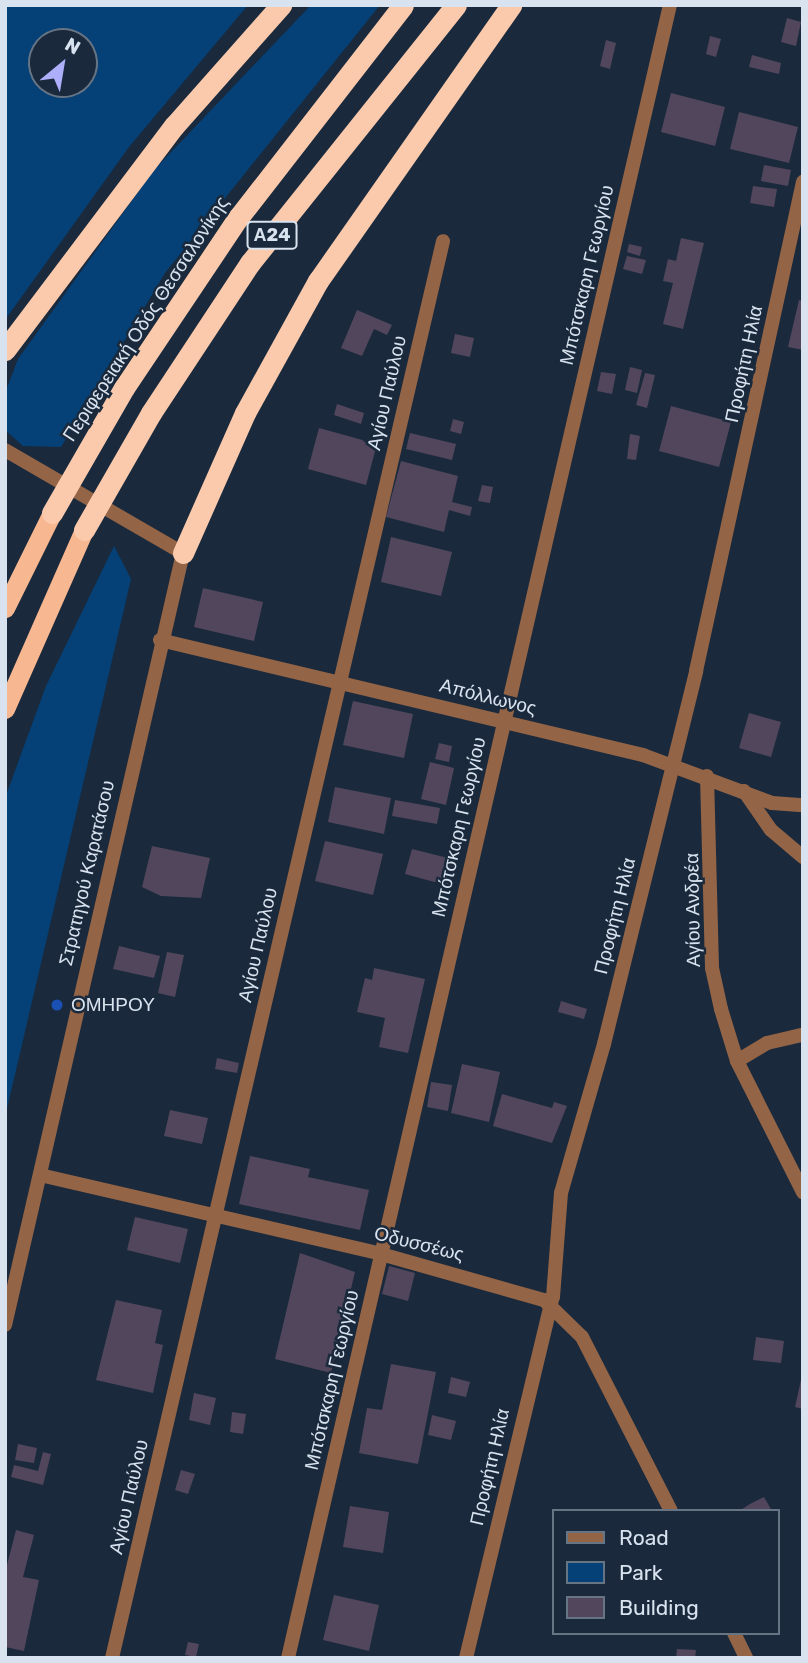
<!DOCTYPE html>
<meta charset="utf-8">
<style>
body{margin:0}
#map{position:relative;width:808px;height:1663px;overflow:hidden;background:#1a2a3c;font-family:Rubik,sans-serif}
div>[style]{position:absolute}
.green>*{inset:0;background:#054076}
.building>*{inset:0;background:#51465c}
.minor>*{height:14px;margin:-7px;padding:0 7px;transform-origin:7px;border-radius:7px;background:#946446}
.tertiary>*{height:14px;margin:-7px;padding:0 7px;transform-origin:7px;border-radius:7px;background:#946446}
.trunk>*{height:19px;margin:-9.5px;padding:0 9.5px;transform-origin:9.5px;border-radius:9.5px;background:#f7b790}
.motorway>*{height:21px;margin:-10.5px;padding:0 10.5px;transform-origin:10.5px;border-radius:10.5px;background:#fbcaad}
.dots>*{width:19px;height:19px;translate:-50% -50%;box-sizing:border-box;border:4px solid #1a2a3c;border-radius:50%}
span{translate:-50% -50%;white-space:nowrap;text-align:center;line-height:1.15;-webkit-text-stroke:5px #1a2a3c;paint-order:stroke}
.shield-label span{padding:2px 5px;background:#1a2a3c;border:2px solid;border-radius:5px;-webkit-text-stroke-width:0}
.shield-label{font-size:18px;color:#d9e3ef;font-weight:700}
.street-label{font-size:19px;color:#d9e3ef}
.poi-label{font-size:19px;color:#d9e3ef}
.left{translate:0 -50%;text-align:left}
.frame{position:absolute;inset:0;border:7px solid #d9e3ef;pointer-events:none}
.legend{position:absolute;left:552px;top:1509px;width:228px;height:126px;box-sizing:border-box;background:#1a2a3c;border:2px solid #667484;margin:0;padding:9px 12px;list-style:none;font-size:21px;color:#d9e3ef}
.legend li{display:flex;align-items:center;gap:14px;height:35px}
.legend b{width:35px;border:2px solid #667484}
.north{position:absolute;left:28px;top:28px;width:70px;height:70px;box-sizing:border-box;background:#1a2a3c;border:2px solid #667484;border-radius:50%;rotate:30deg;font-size:19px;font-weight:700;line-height:28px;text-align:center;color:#d9e3ef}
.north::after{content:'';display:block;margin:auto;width:24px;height:32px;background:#adaffb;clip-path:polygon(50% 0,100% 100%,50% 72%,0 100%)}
</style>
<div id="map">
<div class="green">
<div style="clip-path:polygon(evenodd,5px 5px,248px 5px,129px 147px,5px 320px,5px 5px,42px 42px,84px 42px,84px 84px,42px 84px,42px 42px)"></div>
<div style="clip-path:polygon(311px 5px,380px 5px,165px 273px,61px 447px,23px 446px,5px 430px,5px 393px,18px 359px,154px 170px)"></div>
<div style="clip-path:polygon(114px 546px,131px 579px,5px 1117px,5px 798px,46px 686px)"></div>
</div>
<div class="building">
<div style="clip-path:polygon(787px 18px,801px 22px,796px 46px,781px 42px)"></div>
<div style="clip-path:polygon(710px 36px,721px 39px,716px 57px,706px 54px)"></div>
<div style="clip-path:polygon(606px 40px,616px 43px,610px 69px,600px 66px)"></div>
<div style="clip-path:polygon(752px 55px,781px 63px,779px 74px,749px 67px)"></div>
<div style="clip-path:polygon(671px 93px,725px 107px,715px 146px,661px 132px)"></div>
<div style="clip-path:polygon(739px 112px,798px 127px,789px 163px,730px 149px)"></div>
<div style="clip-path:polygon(764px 165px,791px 170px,788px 186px,761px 181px)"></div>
<div style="clip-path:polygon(753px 186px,777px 189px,774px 207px,750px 203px)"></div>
<div style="clip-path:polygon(681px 238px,704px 243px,683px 329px,663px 324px,673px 283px,663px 281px,668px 259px,676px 261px)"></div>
<div style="clip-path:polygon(629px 244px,642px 247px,640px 256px,627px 252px)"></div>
<div style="clip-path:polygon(627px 256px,646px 260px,642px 274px,623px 269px)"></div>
<div style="clip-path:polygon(799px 300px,803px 301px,803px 350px,788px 347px)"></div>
<div style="clip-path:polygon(357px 310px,392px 325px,387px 335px,374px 329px,362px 356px,341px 348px)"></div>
<div style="clip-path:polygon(455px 334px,474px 338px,470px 357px,451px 353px)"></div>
<div style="clip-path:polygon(630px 367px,642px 370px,637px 393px,625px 390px)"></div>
<div style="clip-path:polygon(601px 372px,616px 374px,612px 394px,597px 391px)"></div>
<div style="clip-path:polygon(645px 373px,655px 375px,647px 408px,636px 405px)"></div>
<div style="clip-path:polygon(337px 404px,364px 413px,361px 424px,334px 415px)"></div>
<div style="clip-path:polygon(671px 406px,731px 422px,719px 467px,659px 451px)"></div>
<div style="clip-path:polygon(453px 419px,464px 422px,461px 434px,450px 431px)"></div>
<div style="clip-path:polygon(319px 428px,377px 444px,366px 485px,308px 469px)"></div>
<div style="clip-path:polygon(410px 433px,456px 444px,452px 460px,406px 449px)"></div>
<div style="clip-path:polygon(630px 434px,640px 436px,636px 460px,627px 459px)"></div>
<div style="clip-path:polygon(401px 461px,458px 476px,452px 502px,472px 507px,470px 516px,449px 510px,444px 532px,386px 517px)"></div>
<div style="clip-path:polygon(482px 485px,493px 487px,490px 503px,478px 501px)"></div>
<div style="clip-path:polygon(391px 537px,452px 552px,441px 596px,381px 582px)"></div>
<div style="clip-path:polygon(203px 588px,263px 602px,254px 641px,194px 627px)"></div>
<div style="clip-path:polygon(353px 701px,413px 714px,404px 758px,343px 745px)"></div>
<div style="clip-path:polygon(749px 713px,781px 722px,771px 757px,739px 748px)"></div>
<div style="clip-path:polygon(439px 743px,452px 746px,449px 762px,435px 759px)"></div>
<div style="clip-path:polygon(430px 762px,454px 768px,446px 805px,421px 799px)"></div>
<div style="clip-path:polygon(335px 787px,391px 798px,384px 834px,328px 822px)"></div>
<div style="clip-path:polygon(395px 800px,440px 808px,437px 824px,392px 816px)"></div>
<div style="clip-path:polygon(325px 841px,383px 854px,373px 895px,315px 881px)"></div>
<div style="clip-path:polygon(152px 846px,210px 858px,201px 898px,161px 896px,142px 887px)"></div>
<div style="clip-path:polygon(412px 849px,456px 860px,449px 886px,405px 874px)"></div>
<div style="clip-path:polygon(119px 946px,160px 956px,154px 978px,113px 969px)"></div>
<div style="clip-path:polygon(167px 952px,184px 955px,175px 997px,158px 993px)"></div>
<div style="clip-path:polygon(374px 968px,425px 979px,408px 1053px,379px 1047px,385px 1018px,357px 1012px,365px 978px,372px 980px)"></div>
<div style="clip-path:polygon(561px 1001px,587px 1009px,584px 1019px,558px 1012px)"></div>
<div style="clip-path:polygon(217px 1058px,239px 1063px,237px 1073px,215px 1069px)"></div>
<div style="clip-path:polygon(462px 1064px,500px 1072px,489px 1122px,451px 1113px)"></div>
<div style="clip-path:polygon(431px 1082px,452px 1085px,448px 1111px,427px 1107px)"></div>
<div style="clip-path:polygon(502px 1094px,552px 1108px,554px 1102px,567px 1106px,552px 1143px,493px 1126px)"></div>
<div style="clip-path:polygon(170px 1110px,208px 1118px,202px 1144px,164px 1136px)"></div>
<div style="clip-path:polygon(250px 1156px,310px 1169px,308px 1177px,369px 1190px,360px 1230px,239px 1204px)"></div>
<div style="clip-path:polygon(135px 1217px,188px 1229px,180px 1263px,127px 1250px)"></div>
<div style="clip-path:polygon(300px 1253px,355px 1272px,331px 1373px,275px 1359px)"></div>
<div style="clip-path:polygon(389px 1266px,415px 1273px,408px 1301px,382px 1294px)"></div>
<div style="clip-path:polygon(116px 1300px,162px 1310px,155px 1343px,163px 1345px,153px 1393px,96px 1380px)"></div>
<div style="clip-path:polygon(756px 1337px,784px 1341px,781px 1363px,753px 1360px)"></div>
<div style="clip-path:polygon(391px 1364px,436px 1372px,418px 1464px,359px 1453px,367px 1408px,382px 1410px)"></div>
<div style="clip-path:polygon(802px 1375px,803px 1375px,803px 1409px,795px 1407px)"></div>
<div style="clip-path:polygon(451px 1377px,470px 1382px,466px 1397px,448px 1393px)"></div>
<div style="clip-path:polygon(194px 1393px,216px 1398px,210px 1425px,189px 1420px)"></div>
<div style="clip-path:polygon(232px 1412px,246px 1414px,243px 1434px,230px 1432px)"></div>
<div style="clip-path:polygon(432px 1415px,456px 1421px,451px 1440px,428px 1435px)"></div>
<div style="clip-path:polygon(18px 1444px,37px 1448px,34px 1463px,15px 1460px)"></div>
<div style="clip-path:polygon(43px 1452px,51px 1454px,43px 1485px,11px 1477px,14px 1465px,38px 1471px)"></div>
<div style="clip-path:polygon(181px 1470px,195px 1474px,188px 1494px,175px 1490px)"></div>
<div style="clip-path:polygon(764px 1497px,772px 1511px,739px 1511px,750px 1504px)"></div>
<div style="clip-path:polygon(350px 1506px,389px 1512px,383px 1553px,343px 1547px)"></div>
<div style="clip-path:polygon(16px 1530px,34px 1535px,23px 1577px,39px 1580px,24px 1651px,5px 1647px,5px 1573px)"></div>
<div style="clip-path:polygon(334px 1595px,379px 1605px,369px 1651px,323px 1640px)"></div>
<div style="clip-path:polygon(188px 1642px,199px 1644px,196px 1657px,185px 1655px)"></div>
<div style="clip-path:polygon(677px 1649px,696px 1650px,695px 1658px,676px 1658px)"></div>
</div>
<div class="minor">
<div style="left:160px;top:640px;width:497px;rotate:13.4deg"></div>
<div style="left:643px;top:755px;width:138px;rotate:20.4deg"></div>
<div style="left:772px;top:803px;width:31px;rotate:4deg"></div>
<div style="left:707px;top:776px;width:192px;rotate:88.5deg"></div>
<div style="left:712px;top:968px;width:42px;rotate:77.6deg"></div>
<div style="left:721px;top:1009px;width:54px;rotate:72.9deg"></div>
<div style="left:737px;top:1061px;width:147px;rotate:63.3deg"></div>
<div style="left:744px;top:791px;width:47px;rotate:55.3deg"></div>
<div style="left:771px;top:830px;width:42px;rotate:40.2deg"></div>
<div style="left:737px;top:1061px;width:35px;rotate:-31deg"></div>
<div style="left:767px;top:1043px;width:37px;rotate:-13deg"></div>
<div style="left:40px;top:1175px;width:350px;rotate:13deg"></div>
<div style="left:381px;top:1254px;width:169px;rotate:15.8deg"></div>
<div style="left:544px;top:1300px;width:53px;rotate:44.2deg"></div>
<div style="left:582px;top:1337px;width:195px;rotate:62.9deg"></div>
<div style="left:734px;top:1633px;width:28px;rotate:64deg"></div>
<div style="left:112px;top:1658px;width:1455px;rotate:-76.85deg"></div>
<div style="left:288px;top:1658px;width:1697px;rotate:-76.99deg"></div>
<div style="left:466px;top:1658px;width:371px;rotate:-76.5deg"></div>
<div style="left:553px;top:1297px;width:104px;rotate:-85.6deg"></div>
<div style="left:561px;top:1193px;width:155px;rotate:-73.9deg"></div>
<div style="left:604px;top:1044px;width:384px;rotate:-76.1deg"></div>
<div style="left:696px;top:671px;width:501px;rotate:-77.66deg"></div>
</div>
<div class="tertiary">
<div style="left:5px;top:450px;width:206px;rotate:30.1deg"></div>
<div style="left:183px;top:553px;width:792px;rotate:102.98deg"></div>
</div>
<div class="trunk">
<div style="left:5px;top:608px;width:106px;rotate:-63.7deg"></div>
<div style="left:5px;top:709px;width:196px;rotate:-66.2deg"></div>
</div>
<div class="motorway">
<div style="left:5px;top:350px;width:281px;rotate:-53deg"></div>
<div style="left:174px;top:126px;width:162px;rotate:-48.5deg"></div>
<div style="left:52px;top:513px;width:144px;rotate:-60.1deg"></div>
<div style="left:124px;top:388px;width:205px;rotate:-56.2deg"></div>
<div style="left:238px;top:218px;width:269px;rotate:-52.2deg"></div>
<div style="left:84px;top:530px;width:135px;rotate:-60.2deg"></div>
<div style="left:151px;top:413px;width:180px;rotate:-56.6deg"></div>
<div style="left:250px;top:263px;width:330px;rotate:-51.4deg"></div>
<div style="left:183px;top:553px;width:153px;rotate:-66.1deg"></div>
<div style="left:245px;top:413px;width:151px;rotate:-61.1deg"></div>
<div style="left:318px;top:281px;width:337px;rotate:-55deg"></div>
</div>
<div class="dots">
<div style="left:57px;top:1005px;background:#1a4fb4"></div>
</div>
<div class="shield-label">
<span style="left:272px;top:235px">Α24</span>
</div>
<div class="street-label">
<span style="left:587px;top:275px;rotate:-77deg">Μπότσκαρη Γεωργίου</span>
<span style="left:146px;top:319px;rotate:-57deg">Περιφερειακή Οδός Θεσσαλονίκης</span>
<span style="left:744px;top:364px;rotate:-78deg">Προφήτη Ηλία</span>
<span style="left:387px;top:393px;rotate:-77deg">Αγίου Παύλου</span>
<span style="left:488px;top:697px;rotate:14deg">Απόλλωνος</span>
<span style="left:459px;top:827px;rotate:-77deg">Μπότσκαρη Γεωργίου</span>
<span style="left:87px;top:873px;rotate:-77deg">Στρατηγού Καρατάσου</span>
<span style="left:693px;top:910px;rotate:-91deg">Αγίου Ανδρέα</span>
<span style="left:615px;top:916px;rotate:-76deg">Προφήτη Ηλία</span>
<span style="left:258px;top:945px;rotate:-77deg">Αγίου Παύλου</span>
<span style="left:419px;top:1244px;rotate:14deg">Οδυσσέως</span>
<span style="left:332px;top:1380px;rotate:-77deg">Μπότσκαρη Γεωργίου</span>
<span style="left:490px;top:1467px;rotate:-77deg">Προφήτη Ηλία</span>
<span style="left:129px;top:1497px;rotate:-77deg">Αγίου Παύλου</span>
</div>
<div class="poi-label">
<span class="left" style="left:71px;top:1005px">ΟΜΗΡΟΥ</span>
</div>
<div class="frame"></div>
<ul class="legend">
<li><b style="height:9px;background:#946446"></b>Road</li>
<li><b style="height:19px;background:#054076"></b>Park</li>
<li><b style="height:19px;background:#51465c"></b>Building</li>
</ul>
<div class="north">N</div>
</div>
